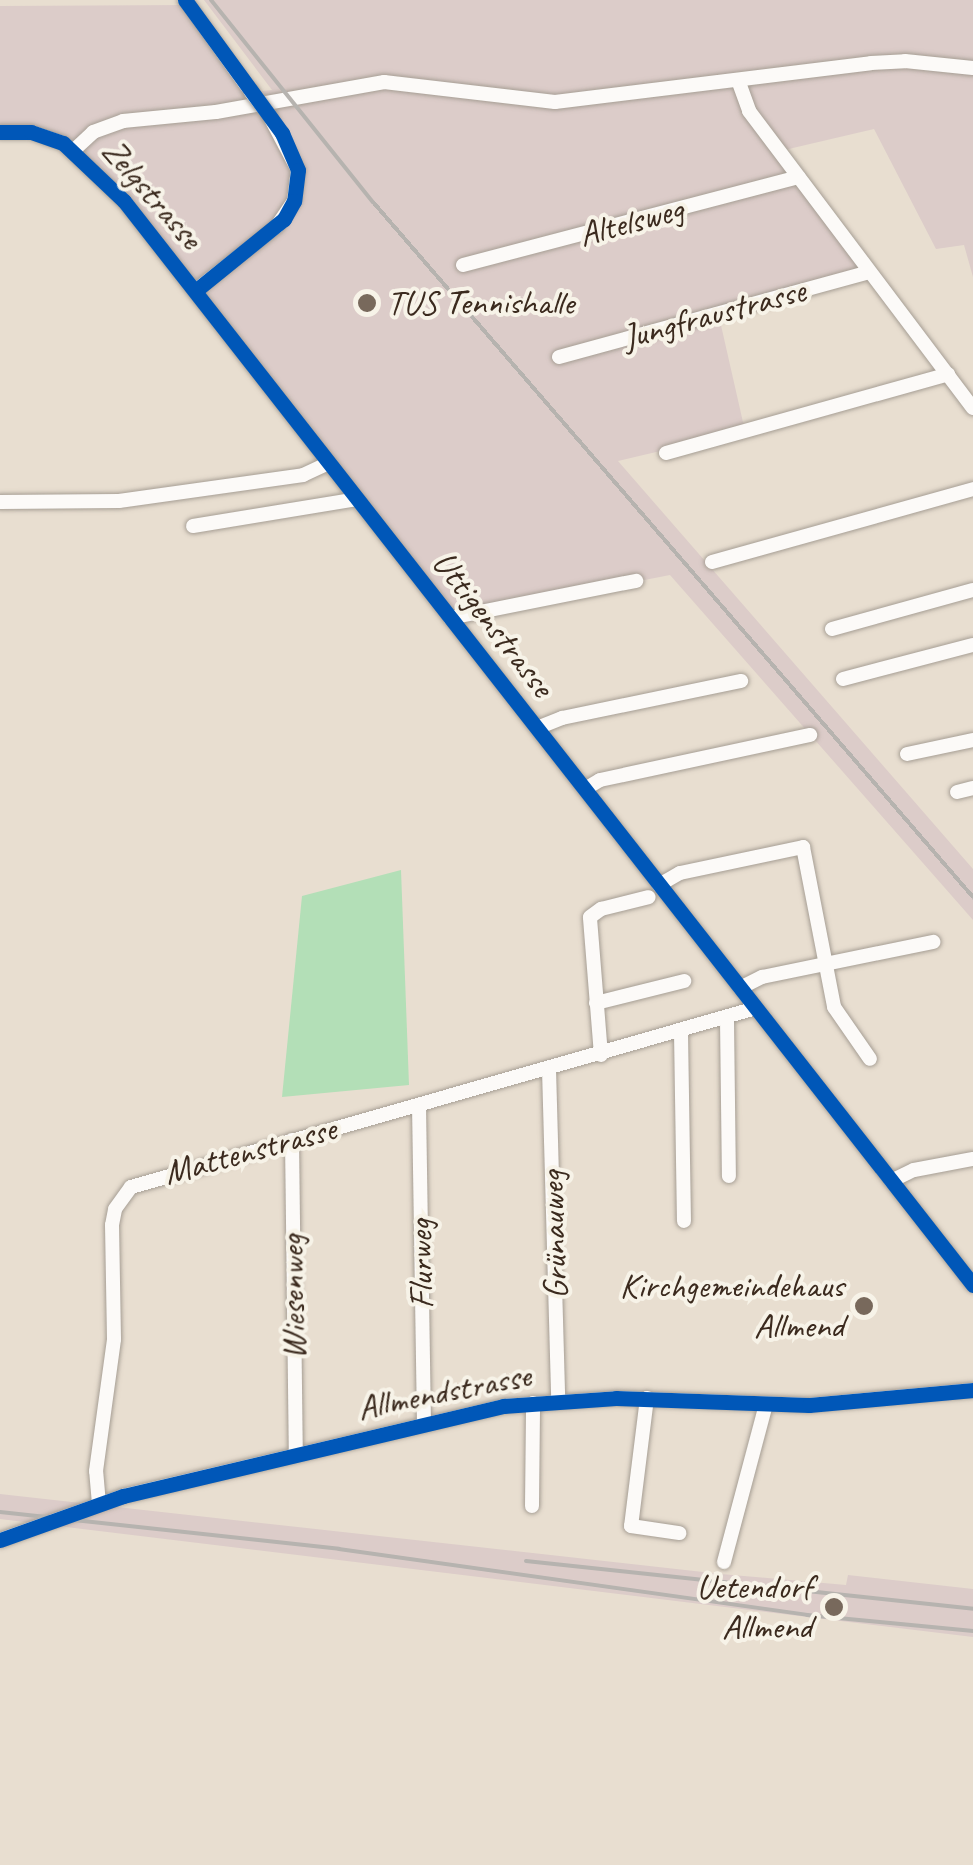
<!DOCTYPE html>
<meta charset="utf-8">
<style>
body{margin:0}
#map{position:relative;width:973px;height:1865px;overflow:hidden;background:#e8ded0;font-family:Caveat,sans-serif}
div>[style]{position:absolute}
.industrial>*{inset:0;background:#dcccc9}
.green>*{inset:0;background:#b3dfb7}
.roads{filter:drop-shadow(0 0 2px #a69e94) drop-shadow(0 0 2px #a69e94)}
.minor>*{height:14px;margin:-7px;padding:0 7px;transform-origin:7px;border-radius:7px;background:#fcfaf8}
.rail>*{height:4px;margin:-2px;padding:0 2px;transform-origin:2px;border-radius:2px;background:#b6b3af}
.bridges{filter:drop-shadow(0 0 2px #a69e94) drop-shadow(0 0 2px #a69e94)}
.minor-bridge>*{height:14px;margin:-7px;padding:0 7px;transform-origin:7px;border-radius:7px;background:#fcfaf8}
.cycleway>*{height:15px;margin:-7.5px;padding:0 7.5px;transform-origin:7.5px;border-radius:7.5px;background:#0057b8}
.dots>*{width:28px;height:28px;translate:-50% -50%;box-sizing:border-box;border:5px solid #f7f3e8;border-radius:50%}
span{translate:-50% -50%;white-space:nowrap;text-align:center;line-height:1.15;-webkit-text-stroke:8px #f7f3e8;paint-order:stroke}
.street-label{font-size:35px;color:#3b2a1e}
.poi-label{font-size:35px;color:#3b2a1e}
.left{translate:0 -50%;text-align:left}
.right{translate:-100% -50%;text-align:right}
</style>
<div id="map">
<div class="industrial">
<div style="clip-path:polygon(204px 0,973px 0,973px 277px,964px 245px,936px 249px,874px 129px,780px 151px,869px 272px,718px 312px,745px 431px,618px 461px,973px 869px,973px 920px,670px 575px,450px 618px,152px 235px,63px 143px,0 132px,0 6px,188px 5px,252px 92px,272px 90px)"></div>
<div style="clip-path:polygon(0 1494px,721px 1574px,846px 1585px,848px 1575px,973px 1589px,973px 1637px,0 1519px)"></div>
</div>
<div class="green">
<div style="clip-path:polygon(401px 870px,409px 1085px,282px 1097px,302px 896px)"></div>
</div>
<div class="roads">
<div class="minor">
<div style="left:185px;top:0;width:113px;rotate:54.3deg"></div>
<div style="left:738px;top:80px;width:33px;rotate:70deg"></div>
<div style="left:749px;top:111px;width:372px;rotate:53deg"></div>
<div style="left:0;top:132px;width:31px"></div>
<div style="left:31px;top:132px;width:34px;rotate:19deg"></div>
<div style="left:63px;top:143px;width:84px;rotate:43.6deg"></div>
<div style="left:124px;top:201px;width:1377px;rotate:51.93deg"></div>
<div style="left:74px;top:150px;width:26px;rotate:-43deg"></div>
<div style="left:93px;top:132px;width:32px;rotate:-20deg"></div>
<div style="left:123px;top:121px;width:93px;rotate:-5.5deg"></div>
<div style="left:216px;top:112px;width:171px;rotate:-10.1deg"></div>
<div style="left:384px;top:82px;width:172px;rotate:6.7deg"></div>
<div style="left:555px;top:102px;width:318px;rotate:-7deg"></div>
<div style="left:871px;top:63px;width:34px;rotate:-3deg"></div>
<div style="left:905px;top:61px;width:68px;rotate:5.9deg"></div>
<div style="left:463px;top:265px;width:347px;rotate:-14.7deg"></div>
<div style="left:195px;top:291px;width:105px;rotate:-38.4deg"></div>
<div style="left:277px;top:226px;width:30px;rotate:-56deg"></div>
<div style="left:294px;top:201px;width:31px;rotate:-83deg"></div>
<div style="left:298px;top:170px;width:62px;rotate:-117.8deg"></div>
<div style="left:559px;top:357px;width:321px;rotate:-15.3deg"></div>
<div style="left:666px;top:453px;width:293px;rotate:-15.6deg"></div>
<div style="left:0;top:502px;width:119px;rotate:-0.5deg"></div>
<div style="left:119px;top:501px;width:186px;rotate:-8deg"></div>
<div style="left:303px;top:475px;width:29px;rotate:-25deg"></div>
<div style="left:193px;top:526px;width:166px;rotate:-9.3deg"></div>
<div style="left:712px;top:562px;width:271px;rotate:-15.6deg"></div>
<div style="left:450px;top:618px;width:190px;rotate:-11.3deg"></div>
<div style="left:832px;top:629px;width:146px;rotate:-15.5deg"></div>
<div style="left:843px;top:679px;width:134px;rotate:-14.7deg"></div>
<div style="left:537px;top:728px;width:27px;rotate:-22deg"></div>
<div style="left:562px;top:718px;width:183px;rotate:-11.7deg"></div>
<div style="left:907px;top:754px;width:67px;rotate:-12deg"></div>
<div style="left:585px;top:789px;width:17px;rotate:-31deg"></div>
<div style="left:600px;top:780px;width:215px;rotate:-12.1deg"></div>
<div style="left:957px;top:792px;width:16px;rotate:-14deg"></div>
<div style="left:659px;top:885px;width:24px;rotate:-30deg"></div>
<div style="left:680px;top:873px;width:126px;rotate:-11.9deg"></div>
<div style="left:803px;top:847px;width:163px;rotate:79deg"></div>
<div style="left:834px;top:1007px;width:63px;rotate:55.3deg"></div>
<div style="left:740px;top:988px;width:25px;rotate:-27deg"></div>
<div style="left:762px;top:977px;width:175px;rotate:-11.6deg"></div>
<div style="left:596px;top:1003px;width:91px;rotate:-14deg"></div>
<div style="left:727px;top:1020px;width:156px;rotate:89.3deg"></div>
<div style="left:681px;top:1032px;width:189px;rotate:89.1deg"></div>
<div style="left:601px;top:1055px;width:138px;rotate:-94.6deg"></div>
<div style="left:590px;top:917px;width:14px;rotate:-36deg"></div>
<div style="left:601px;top:909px;width:49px;rotate:-14deg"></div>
<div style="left:549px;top:1069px;width:331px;rotate:88.4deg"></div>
<div style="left:419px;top:1105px;width:318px;rotate:89.1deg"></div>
<div style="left:292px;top:1140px;width:313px;rotate:89.3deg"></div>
<div style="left:891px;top:1181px;width:25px;rotate:-26deg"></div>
<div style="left:914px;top:1170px;width:60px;rotate:-10.6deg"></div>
<div style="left:647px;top:1398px;width:129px;rotate:97.1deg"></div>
<div style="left:631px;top:1526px;width:49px;rotate:8.3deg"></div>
<div style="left:99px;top:1504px;width:33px;rotate:-95deg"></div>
<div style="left:96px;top:1471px;width:133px;rotate:-82.2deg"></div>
<div style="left:114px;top:1339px;width:114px;rotate:-91deg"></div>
<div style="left:112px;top:1225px;width:16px;rotate:-79deg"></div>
<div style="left:115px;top:1209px;width:27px;rotate:-54deg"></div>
<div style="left:131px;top:1187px;width:650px;rotate:-15.98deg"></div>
<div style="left:532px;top:1506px;width:103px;rotate:-89.4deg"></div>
<div style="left:0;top:1540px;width:131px;rotate:-19.7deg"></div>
<div style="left:123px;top:1496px;width:391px;rotate:-13.3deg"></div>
<div style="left:503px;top:1406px;width:113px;rotate:-4deg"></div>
<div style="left:616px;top:1398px;width:193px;rotate:2.1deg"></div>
<div style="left:809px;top:1405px;width:165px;rotate:-5.2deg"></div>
<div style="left:724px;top:1562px;width:163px;rotate:-75.1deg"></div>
</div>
</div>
<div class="rail">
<div style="left:211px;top:0;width:259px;rotate:51.3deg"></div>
<div style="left:373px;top:202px;width:918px;rotate:49.2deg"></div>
<div style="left:0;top:1512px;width:341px;rotate:6.2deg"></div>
<div style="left:339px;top:1549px;width:473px;rotate:8deg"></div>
<div style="left:807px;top:1615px;width:167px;rotate:5.5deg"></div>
<div style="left:526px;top:1561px;width:450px;rotate:6.1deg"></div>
</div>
<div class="bridges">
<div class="minor-bridge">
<div style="left:251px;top:92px;width:29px;rotate:52deg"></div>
</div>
</div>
<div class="cycleway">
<div style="left:185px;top:0;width:165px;rotate:53.9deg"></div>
<div style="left:282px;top:133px;width:40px;rotate:66.6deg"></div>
<div style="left:298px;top:170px;width:31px;rotate:97deg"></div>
<div style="left:294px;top:201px;width:21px;rotate:119deg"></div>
<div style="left:284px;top:219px;width:114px;rotate:141deg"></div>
<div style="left:0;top:132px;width:31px"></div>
<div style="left:31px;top:132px;width:34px;rotate:19deg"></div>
<div style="left:63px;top:143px;width:84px;rotate:43.6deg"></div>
<div style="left:124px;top:201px;width:1377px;rotate:51.93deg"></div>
<div style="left:0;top:1540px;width:131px;rotate:-19.7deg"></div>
<div style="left:123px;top:1496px;width:391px;rotate:-13.3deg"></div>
<div style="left:503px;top:1406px;width:113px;rotate:-4deg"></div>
<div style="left:616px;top:1398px;width:193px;rotate:2.1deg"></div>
<div style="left:809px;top:1405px;width:165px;rotate:-5.2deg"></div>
</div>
<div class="dots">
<div style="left:367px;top:303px;background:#78695c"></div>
<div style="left:864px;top:1306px;background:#78695c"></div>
<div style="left:834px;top:1607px;background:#78695c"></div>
</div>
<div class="street-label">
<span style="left:152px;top:194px;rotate:49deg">Zelgstrasse</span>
<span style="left:631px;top:222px;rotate:-15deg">Altelsweg</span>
<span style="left:714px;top:314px;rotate:-15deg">Jungfraustrasse</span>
<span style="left:493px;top:624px;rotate:52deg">Uttigenstrasse</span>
<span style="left:250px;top:1151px;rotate:-15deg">Mattenstrasse</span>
<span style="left:554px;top:1235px;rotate:-92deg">Grünauweg</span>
<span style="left:421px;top:1264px;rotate:-91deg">Flurweg</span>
<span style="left:293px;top:1297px;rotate:-91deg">Wiesenweg</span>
<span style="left:444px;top:1392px;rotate:-11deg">Allmendstrasse</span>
</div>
<div class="poi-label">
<span class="left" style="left:387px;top:303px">TUS Tennishalle</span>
<span class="right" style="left:844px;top:1306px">Kirchgemeindehaus<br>Allmend</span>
<span class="right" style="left:812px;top:1607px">Uetendorf<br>Allmend</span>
</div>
</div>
